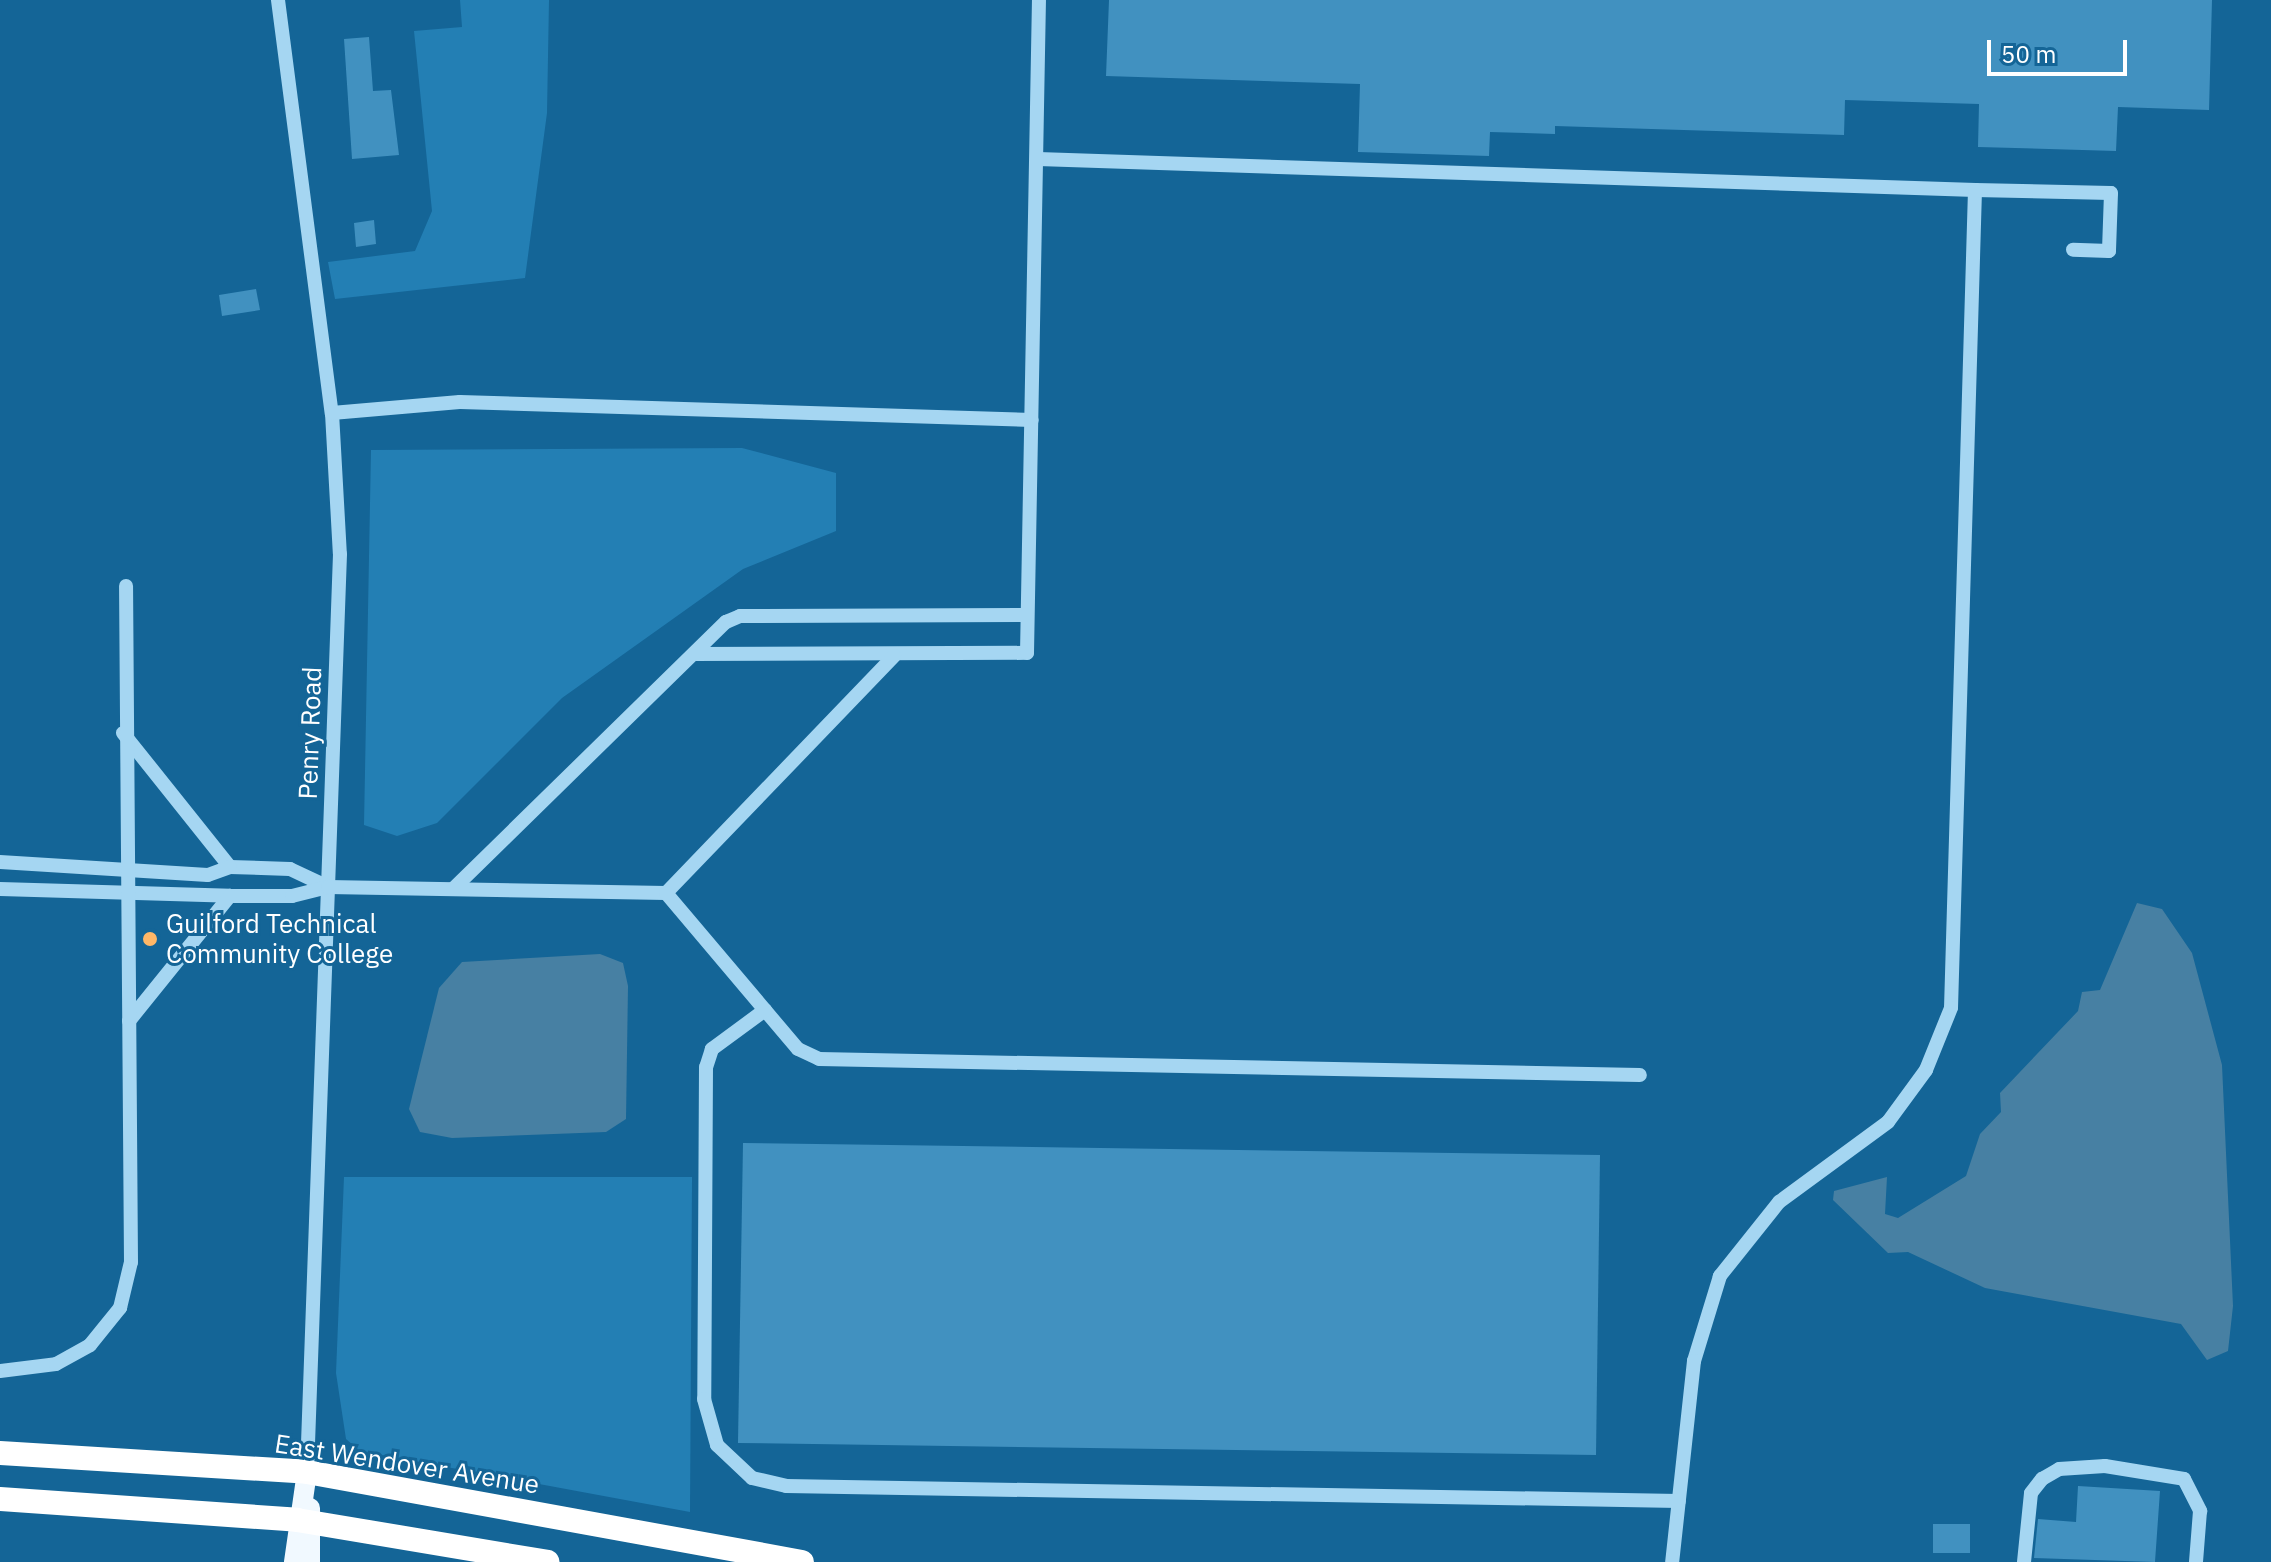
<!DOCTYPE html>
<style>
body{margin:0}
#map{position:relative;width:2271px;height:1562px;overflow:hidden;background:#146597;font-family:"IBM Plex Sans",sans-serif}
div>[style]{position:absolute}
.green>*{inset:0;background:#237fb4}
.water>*{inset:0;background:#4780a3}
.building>*{inset:0;background:#4191c0}
.minor>*{height:14px;margin:-7px;padding:0 7px;transform-origin:7px;border-radius:7px;background:#a5d6f2}
.major>*{height:20px;margin:-10px;padding:0 10px;transform-origin:10px;border-radius:10px;background:#f1f9ff}
.highway>*{height:24px;margin:-12px;padding:0 12px;transform-origin:12px;border-radius:12px;background:#fff}
.dots>*{width:22px;height:22px;translate:-50% -50%;box-sizing:border-box;border:4px solid #146597;border-radius:50%}
span{translate:-50% -50%;white-space:nowrap;text-align:center;line-height:1.15;-webkit-text-stroke:6px #146597;paint-order:stroke}
.street-label{font-size:26px;color:#fff}
.poi-label{font-size:26px;color:#fff}
.left{translate:0 -50%;text-align:left}
.scale{position:absolute;left:1987px;top:40px;width:140px;height:36px;box-sizing:border-box;border:4px solid #fff;border-top:0;padding-left:10px;font-size:24px;line-height:28px;white-space:nowrap;color:#fff;-webkit-text-stroke:6px #146597;paint-order:stroke}
</style>
<div id="map">
<div class="green">
<div style="clip-path:polygon(460px 0,549px 0,547px 113px,525px 278px,335px 299px,328px 262px,415px 251px,432px 211px,414px 31px,462px 27px)"></div>
<div style="clip-path:polygon(742px 448px,836px 473px,836px 531px,743px 569px,562px 698px,437px 823px,397px 836px,364px 825px,371px 450px)"></div>
<div style="clip-path:polygon(344px 1177px,692px 1177px,690px 1512px,360px 1451px,346px 1439px,336px 1373px)"></div>
</div>
<div class="water">
<div style="clip-path:polygon(2137px 903px,2162px 909px,2192px 953px,2222px 1065px,2233px 1306px,2228px 1351px,2207px 1360px,2181px 1324px,1985px 1288px,1908px 1252px,1888px 1253px,1833px 1200px,1834px 1191px,1887px 1177px,1885px 1214px,1898px 1218px,1966px 1176px,1980px 1134px,2001px 1112px,2000px 1093px,2078px 1011px,2082px 992px,2100px 990px)"></div>
<div style="clip-path:polygon(600px 954px,623px 963px,628px 986px,626px 1119px,606px 1132px,452px 1138px,420px 1132px,409px 1109px,439px 988px,462px 962px)"></div>
</div>
<div class="building">
<div style="clip-path:polygon(1109px 0,2212px 0,2209px 110px,2118px 107px,2116px 151px,1978px 147px,1979px 104px,1845px 100px,1844px 135px,1555px 126px,1555px 134px,1490px 132px,1489px 156px,1358px 152px,1360px 84px,1106px 76px)"></div>
<div style="clip-path:polygon(369px 37px,373px 91px,391px 90px,399px 155px,352px 159px,344px 39px)"></div>
<div style="clip-path:polygon(374px 220px,376px 244px,356px 247px,354px 223px)"></div>
<div style="clip-path:polygon(256px 289px,260px 310px,222px 316px,219px 295px)"></div>
<div style="clip-path:polygon(743px 1143px,1600px 1155px,1596px 1455px,738px 1443px)"></div>
<div style="clip-path:polygon(2078px 1486px,2160px 1491px,2155px 1562px,2034px 1558px,2038px 1519px,2076px 1522px)"></div>
<div style="clip-path:polygon(1933px 1524px,1970px 1524px,1970px 1553px,1933px 1553px)"></div>
</div>
<div class="minor">
<div style="left:278px;top:0;width:417px;rotate:82.6deg"></div>
<div style="left:332px;top:413px;width:141px;rotate:86.8deg"></div>
<div style="left:340px;top:554px;width:919px;rotate:92.06deg"></div>
<div style="left:1038px;top:159px;width:938px;rotate:1.89deg"></div>
<div style="left:1975px;top:190px;width:818px;rotate:91.68deg"></div>
<div style="left:1951px;top:1008px;width:67px;rotate:112deg"></div>
<div style="left:1926px;top:1070px;width:64px;rotate:126.2deg"></div>
<div style="left:1888px;top:1122px;width:135px;rotate:143.7deg"></div>
<div style="left:1779px;top:1202px;width:95px;rotate:128.6deg"></div>
<div style="left:1720px;top:1276px;width:89px;rotate:107deg"></div>
<div style="left:1694px;top:1361px;width:202px;rotate:96.2deg"></div>
<div style="left:1975px;top:190px;width:136px;rotate:1.3deg"></div>
<div style="left:2111px;top:193px;width:58px;rotate:92deg"></div>
<div style="left:2109px;top:251px;width:36px;rotate:-178deg"></div>
<div style="left:332px;top:413px;width:128px;rotate:-4.9deg"></div>
<div style="left:460px;top:402px;width:572px;rotate:1.8deg"></div>
<div style="left:694px;top:654px;width:333px;rotate:-0.2deg"></div>
<div style="left:1027px;top:653px;width:653px;rotate:-88.95deg"></div>
<div style="left:123px;top:733px;width:171px;rotate:51.4deg"></div>
<div style="left:230px;top:867px;width:60px;rotate:1.9deg"></div>
<div style="left:290px;top:869px;width:42px;rotate:25.3deg"></div>
<div style="left:0;top:862px;width:208px;rotate:3.6deg"></div>
<div style="left:208px;top:875px;width:23px;rotate:-20deg"></div>
<div style="left:0;top:889px;width:230px;rotate:1.7deg"></div>
<div style="left:230px;top:896px;width:62px"></div>
<div style="left:292px;top:896px;width:37px;rotate:-14deg"></div>
<div style="left:328px;top:887px;width:338px;rotate:1deg"></div>
<div style="left:666px;top:893px;width:329px;rotate:-46.1deg"></div>
<div style="left:453px;top:889px;width:382px;rotate:-44.4deg"></div>
<div style="left:726px;top:622px;width:15px;rotate:-23deg"></div>
<div style="left:740px;top:616px;width:287px;rotate:-0.2deg"></div>
<div style="left:666px;top:893px;width:204px;rotate:49.8deg"></div>
<div style="left:798px;top:1049px;width:23px;rotate:25deg"></div>
<div style="left:819px;top:1059px;width:821px;rotate:1.12deg"></div>
<div style="left:765px;top:1010px;width:66px;rotate:143.7deg"></div>
<div style="left:712px;top:1049px;width:19px;rotate:108deg"></div>
<div style="left:706px;top:1067px;width:332px;rotate:90.3deg"></div>
<div style="left:704px;top:1399px;width:48px;rotate:74.2deg"></div>
<div style="left:717px;top:1445px;width:48px;rotate:43.3deg"></div>
<div style="left:752px;top:1478px;width:35px;rotate:13deg"></div>
<div style="left:786px;top:1486px;width:893px;rotate:0.96deg"></div>
<div style="left:129px;top:1021px;width:161px;rotate:-51.1deg"></div>
<div style="left:0;top:1371px;width:56px;rotate:-7.1deg"></div>
<div style="left:56px;top:1364px;width:39px;rotate:-29deg"></div>
<div style="left:90px;top:1345px;width:48px;rotate:-51deg"></div>
<div style="left:120px;top:1308px;width:47px;rotate:-76.6deg"></div>
<div style="left:131px;top:1262px;width:676px;rotate:-90.42deg"></div>
<div style="left:2024px;top:1562px;width:69px;rotate:-84.2deg"></div>
<div style="left:2031px;top:1493px;width:18px;rotate:-52deg"></div>
<div style="left:2042px;top:1479px;width:20px;rotate:-30deg"></div>
<div style="left:2059px;top:1469px;width:46px;rotate:-3.7deg"></div>
<div style="left:2105px;top:1466px;width:80px;rotate:9.3deg"></div>
<div style="left:2184px;top:1479px;width:36px;rotate:63deg"></div>
<div style="left:2200px;top:1511px;width:51px;rotate:94.5deg"></div>
</div>
<div class="major">
<div style="left:294px;top:1562px;width:91px;rotate:-81.8deg"></div>
<div style="left:310px;top:1562px;width:54px;rotate:-90deg"></div>
</div>
<div class="highway">
<div style="left:0;top:1453px;width:308px;rotate:3.5deg"></div>
<div style="left:307px;top:1472px;width:503px;rotate:10.3deg"></div>
<div style="left:0;top:1499px;width:298px;rotate:4deg"></div>
<div style="left:297px;top:1520px;width:254px;rotate:9.5deg"></div>
</div>
<div class="dots">
<div style="left:150px;top:939px;background:#ffb767"></div>
</div>
<div class="street-label">
<span style="left:310px;top:733px;rotate:-88deg">Penry Road</span>
<span style="left:407px;top:1464px;rotate:9deg">East Wendover Avenue</span>
</div>
<div class="poi-label">
<span class="left" style="left:166px;top:939px">Guilford Technical<br>Community College</span>
</div>
<div class="scale">50 m</div>
</div>
